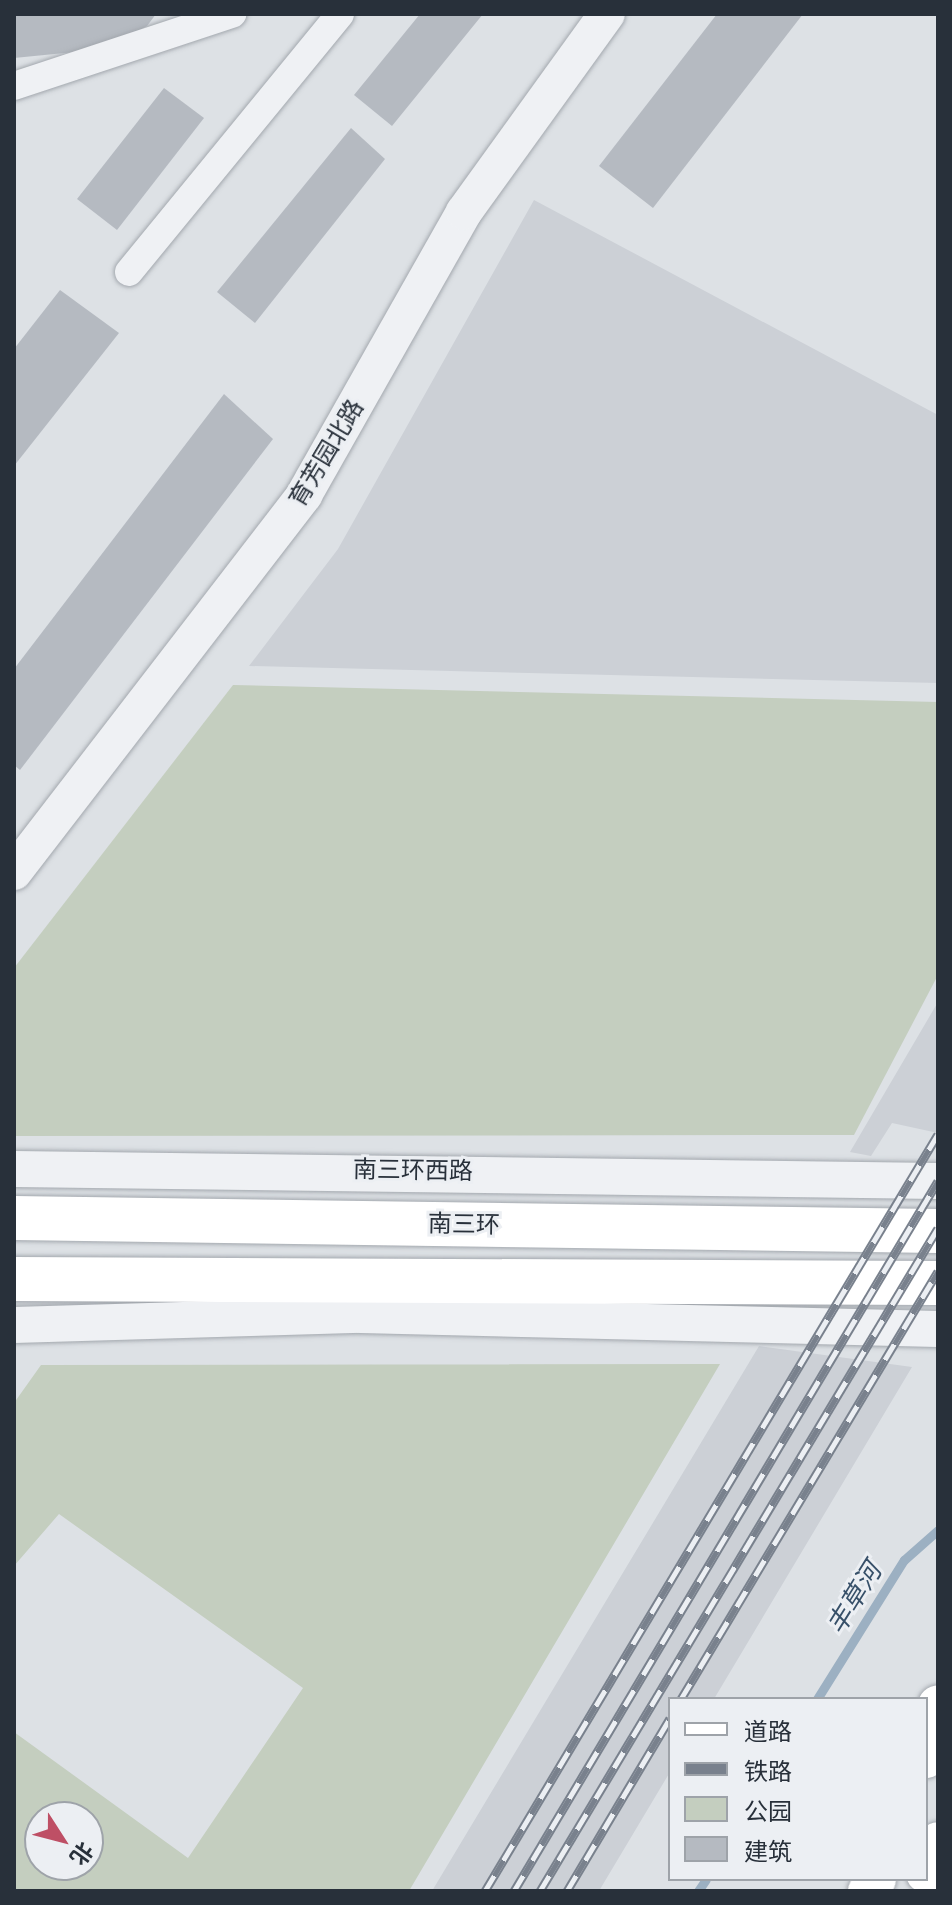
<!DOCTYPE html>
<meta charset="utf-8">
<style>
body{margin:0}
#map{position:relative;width:952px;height:1905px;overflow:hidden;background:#dde1e5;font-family:Mulish,"Noto Sans SC",sans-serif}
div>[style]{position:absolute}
.built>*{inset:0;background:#ccd0d6}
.green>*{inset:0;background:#c4cebf}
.stream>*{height:9px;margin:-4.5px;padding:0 4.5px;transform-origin:4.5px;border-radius:4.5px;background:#9cb0c2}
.building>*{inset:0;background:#b5bac1}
.roads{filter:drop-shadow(0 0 2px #a3a8ae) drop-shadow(0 0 2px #a3a8ae)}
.minor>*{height:28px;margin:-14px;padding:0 14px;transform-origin:14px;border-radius:14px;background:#eff1f4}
.tertiary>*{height:36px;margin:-18px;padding:0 18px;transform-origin:18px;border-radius:18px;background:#eff1f4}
.secondary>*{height:40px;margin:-20px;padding:0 20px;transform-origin:20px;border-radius:20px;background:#fff}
.trunk>*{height:44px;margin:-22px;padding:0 22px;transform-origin:22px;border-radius:22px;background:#fff}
.rail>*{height:9px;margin-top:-4.5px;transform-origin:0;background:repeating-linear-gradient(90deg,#eceff3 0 18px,#79818d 0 36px);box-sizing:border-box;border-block:2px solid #79818d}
span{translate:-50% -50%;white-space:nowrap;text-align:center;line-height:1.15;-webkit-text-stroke:6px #eceff3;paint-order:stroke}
.street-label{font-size:24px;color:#28303a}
.water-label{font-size:26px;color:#375069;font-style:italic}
.frame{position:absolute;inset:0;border:16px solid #28303a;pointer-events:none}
.legend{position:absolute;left:668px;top:1697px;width:260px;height:184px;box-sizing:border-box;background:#eceff3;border:2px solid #9ea3a9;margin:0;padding:10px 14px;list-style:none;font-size:24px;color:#28303a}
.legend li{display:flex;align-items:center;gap:16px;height:40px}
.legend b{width:40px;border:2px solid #9ea3a9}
.north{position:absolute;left:24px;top:1801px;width:80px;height:80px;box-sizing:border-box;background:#eceff3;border:2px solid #9ea3a9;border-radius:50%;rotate:126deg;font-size:22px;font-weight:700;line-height:32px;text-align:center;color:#28303a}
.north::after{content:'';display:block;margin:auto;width:28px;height:36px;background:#be4f65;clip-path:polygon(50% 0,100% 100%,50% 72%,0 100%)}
</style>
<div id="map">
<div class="built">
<div style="clip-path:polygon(534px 200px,938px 415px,938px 683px,249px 666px,338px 549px)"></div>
<div style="clip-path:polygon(938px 1002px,938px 1133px,892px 1123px,871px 1156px,850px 1152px)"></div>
<div style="clip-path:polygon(759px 1346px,912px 1367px,714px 1699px,670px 1699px,670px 1772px,599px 1891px,432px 1891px)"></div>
</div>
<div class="green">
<div style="clip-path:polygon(233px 685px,938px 702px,938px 975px,854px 1135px,14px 1136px,14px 968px)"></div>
<div style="clip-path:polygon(evenodd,720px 1364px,409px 1891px,14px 1891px,14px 1732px,188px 1858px,303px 1688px,59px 1514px,14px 1566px,14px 1403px,41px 1365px,720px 1364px,40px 1817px,88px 1817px,88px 1865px,40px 1865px,40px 1817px)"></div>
</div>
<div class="stream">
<div style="left:817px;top:1699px;width:164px;rotate:-58deg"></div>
<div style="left:904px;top:1560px;width:45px;rotate:-41.4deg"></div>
<div style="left:698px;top:1891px;width:14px;rotate:-56deg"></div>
</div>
<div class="building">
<div style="clip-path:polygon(14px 14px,156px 14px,147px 26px,105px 49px,14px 58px)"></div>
<div style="clip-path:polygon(420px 14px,483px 14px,392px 126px,354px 95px)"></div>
<div style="clip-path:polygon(717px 14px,803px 14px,653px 208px,599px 166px)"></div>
<div style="clip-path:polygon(164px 88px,204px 118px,117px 230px,77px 199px)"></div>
<div style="clip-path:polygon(351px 128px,385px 159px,255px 323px,217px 292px)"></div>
<div style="clip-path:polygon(60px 290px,119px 333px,14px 466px,14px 349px)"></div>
<div style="clip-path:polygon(224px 394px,273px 439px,20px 770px,14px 765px,14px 669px)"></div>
</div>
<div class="roads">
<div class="minor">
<div style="left:14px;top:86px;width:230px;rotate:-18.3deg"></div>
<div style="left:129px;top:272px;width:333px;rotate:-50.7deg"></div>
</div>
<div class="tertiary">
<div style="left:14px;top:872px;width:476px;rotate:-52.4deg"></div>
<div style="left:304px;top:495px;width:325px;rotate:-60.5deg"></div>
<div style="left:464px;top:212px;width:244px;rotate:-54.2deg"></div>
<div style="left:14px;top:1169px;width:924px;rotate:0.74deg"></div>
<div style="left:14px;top:1325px;width:347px;rotate:-1.7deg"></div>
<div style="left:361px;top:1315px;width:577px;rotate:1.39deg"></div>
</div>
<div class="secondary">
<div style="left:926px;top:1758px;width:54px;rotate:-77.2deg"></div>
<div style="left:926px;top:1873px;width:33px;rotate:-69deg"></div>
<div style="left:868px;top:1891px;width:14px;rotate:-56deg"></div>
</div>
<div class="trunk">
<div style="left:14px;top:1218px;width:924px;rotate:0.81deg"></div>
<div style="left:14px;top:1279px;width:924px;rotate:0.25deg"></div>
</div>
</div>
<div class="rail">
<div style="left:681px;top:1699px;width:499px;rotate:-59deg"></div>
<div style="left:485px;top:1891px;width:882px;rotate:-59.1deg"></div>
<div style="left:514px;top:1891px;width:827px;rotate:-59.16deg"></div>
<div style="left:540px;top:1891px;width:773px;rotate:-59.02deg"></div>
<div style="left:567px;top:1891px;width:201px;rotate:-59.2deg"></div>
</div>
<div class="street-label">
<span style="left:326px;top:453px;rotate:-59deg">育芳园北路</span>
<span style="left:413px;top:1170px;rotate:1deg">南三环西路</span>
<span style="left:464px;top:1224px;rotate:1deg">南三环</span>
</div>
<div class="water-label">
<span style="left:854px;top:1598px;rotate:-58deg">丰草河</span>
</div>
<div class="frame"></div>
<ul class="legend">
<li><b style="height:10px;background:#fff"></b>道路</li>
<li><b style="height:10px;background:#79818d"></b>铁路</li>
<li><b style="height:22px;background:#c4cebf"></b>公园</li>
<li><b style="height:22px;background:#b5bac1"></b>建筑</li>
</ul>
<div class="north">北</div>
</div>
